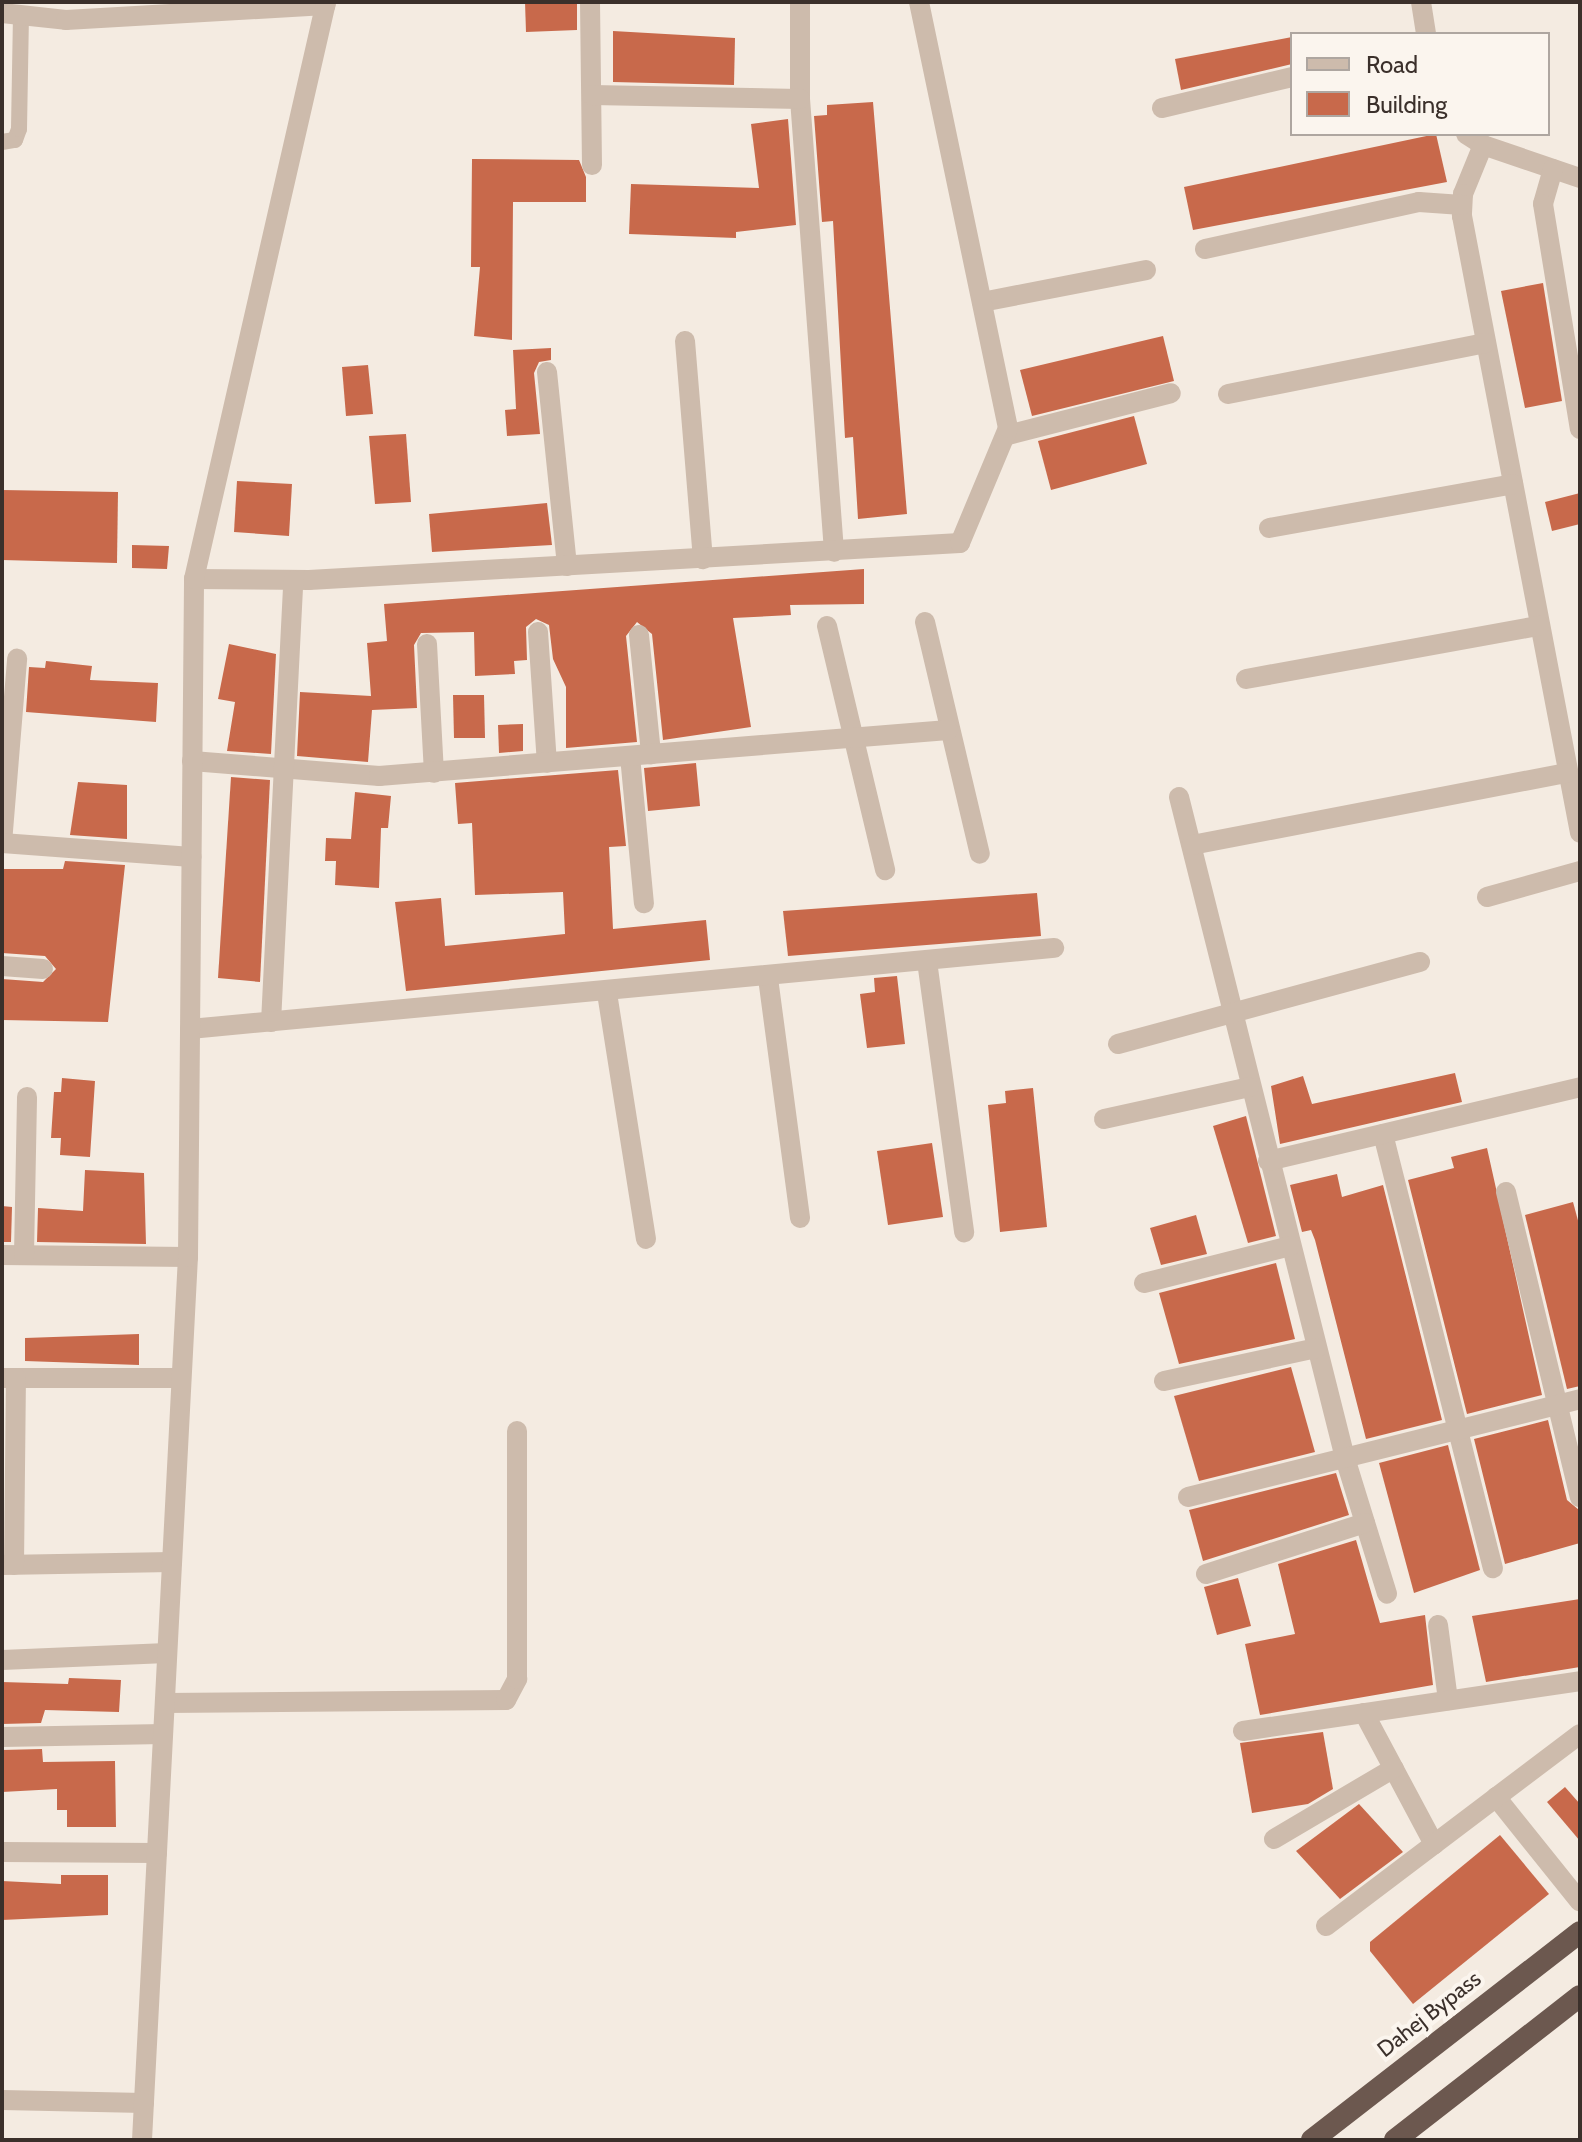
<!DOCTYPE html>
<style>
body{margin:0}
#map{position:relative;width:1582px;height:2142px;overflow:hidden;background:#f4ebe1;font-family:Cabin,sans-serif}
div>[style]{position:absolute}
.building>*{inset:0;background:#c8694b}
.service>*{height:16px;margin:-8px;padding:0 8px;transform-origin:8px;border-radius:8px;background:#cdbbac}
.minor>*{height:20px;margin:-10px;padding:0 10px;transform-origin:10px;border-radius:10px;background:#cdbbac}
.tertiary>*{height:20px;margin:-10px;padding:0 10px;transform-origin:10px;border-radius:10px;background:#cdbbac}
.trunk>*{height:22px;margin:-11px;padding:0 11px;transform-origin:11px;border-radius:11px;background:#6c584f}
span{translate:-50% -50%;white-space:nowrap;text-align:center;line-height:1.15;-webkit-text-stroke:8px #fbf5ee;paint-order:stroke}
.street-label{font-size:22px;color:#3b302b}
.frame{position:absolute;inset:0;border:4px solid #3b302b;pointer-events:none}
.legend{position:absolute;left:1290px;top:32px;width:260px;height:104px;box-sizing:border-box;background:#fbf5ee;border:2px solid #aea6a0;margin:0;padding:10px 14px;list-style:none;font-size:24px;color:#3b302b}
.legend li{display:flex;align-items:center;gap:16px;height:40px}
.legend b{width:40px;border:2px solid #aea6a0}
</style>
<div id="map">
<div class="building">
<div style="clip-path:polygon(525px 2px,577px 2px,577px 30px,526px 32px)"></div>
<div style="clip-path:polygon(613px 31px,735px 38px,734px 85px,613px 82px)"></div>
<div style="clip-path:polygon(1292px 37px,1292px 64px,1181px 90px,1175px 59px)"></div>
<div style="clip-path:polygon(873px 102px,907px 514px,858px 519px,853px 437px,845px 438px,833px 221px,822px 222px,814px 116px,827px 115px,827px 105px)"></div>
<div style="clip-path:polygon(788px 119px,796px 225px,736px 232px,736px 238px,629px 234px,631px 184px,759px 188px,751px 124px)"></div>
<div style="clip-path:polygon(1436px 134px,1447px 182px,1193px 230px,1184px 187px)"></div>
<div style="clip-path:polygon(472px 159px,579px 160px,586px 177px,586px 202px,513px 202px,512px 340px,474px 336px,480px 267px,471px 267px)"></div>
<div style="clip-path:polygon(1543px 283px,1562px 401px,1525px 408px,1501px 291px)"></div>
<div style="clip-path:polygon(1163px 336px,1174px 381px,1032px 416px,1020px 370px)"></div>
<div style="clip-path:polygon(551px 348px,551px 360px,539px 362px,534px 373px,540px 434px,507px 436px,505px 410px,516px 409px,513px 350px)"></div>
<div style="clip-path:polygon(368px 365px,373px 414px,346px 416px,342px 367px)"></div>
<div style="clip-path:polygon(1134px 416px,1147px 464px,1051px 490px,1038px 441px)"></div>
<div style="clip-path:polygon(406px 434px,411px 502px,375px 504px,369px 436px)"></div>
<div style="clip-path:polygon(237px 481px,292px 484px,289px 536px,234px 532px)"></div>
<div style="clip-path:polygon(2px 490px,118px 492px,117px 563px,2px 560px)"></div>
<div style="clip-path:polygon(1580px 493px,1580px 524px,1552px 531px,1545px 502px)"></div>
<div style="clip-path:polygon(547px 503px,552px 545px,432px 552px,429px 514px)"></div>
<div style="clip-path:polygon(132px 545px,169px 546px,167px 569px,132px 568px)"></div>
<div style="clip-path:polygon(864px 569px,864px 604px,790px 605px,791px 615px,733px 618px,751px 727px,663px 740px,652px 634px,637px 622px,626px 636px,637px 742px,566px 748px,566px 687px,553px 659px,549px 625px,536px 619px,526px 627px,527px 660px,514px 661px,515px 674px,475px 676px,474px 632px,421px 633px,414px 645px,417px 708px,372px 710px,368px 762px,297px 756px,300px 692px,371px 696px,367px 643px,387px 641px,384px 604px)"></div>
<div style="clip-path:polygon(229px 644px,276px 654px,271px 754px,227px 751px,235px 702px,218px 699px)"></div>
<div style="clip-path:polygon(46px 661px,92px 666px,90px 680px,158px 683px,156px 722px,26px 712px,29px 667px,45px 668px)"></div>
<div style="clip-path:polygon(453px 695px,484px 695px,485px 738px,454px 738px)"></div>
<div style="clip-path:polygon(523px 724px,523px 751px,499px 753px,498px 725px)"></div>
<div style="clip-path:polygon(696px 763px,700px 806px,648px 811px,644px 768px)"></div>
<div style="clip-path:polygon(618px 770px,626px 846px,609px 847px,613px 929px,706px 920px,710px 960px,406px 991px,395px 902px,441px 898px,445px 946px,565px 934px,563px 892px,475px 895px,472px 823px,458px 824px,455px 783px)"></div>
<div style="clip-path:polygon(231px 777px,270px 780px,260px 982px,218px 978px)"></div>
<div style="clip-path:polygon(78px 782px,127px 785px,127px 839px,70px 835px)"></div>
<div style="clip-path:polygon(355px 792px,391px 796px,388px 828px,381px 828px,379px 888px,335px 885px,336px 861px,325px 861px,326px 838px,351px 839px)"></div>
<div style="clip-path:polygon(65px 861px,125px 865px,108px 1022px,2px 1020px,2px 979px,43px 982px,56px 969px,45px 956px,2px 953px,2px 869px,63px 869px)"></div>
<div style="clip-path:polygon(1037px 893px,1041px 936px,788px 956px,783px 911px)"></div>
<div style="clip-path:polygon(897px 976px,905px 1044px,867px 1048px,860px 994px,875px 992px,874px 978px)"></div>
<div style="clip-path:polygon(1455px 1073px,1462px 1102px,1280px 1144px,1271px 1086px,1303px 1076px,1312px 1104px)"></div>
<div style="clip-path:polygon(62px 1078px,95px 1081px,90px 1157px,60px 1155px,61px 1138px,51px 1138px,54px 1092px,61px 1092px)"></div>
<div style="clip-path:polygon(1033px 1088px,1047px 1227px,1000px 1232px,988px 1105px,1006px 1103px,1005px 1091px)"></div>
<div style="clip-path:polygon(1246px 1116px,1276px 1236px,1248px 1243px,1213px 1126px)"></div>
<div style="clip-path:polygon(932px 1143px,943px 1217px,888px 1225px,877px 1151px)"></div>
<div style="clip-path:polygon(1487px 1148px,1542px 1395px,1467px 1414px,1408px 1180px,1454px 1168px,1451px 1157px)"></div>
<div style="clip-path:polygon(85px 1170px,144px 1173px,146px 1244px,37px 1242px,38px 1208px,83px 1211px)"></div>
<div style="clip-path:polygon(1337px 1174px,1342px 1197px,1383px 1185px,1442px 1420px,1366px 1439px,1315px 1240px,1311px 1230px,1302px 1232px,1290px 1185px)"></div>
<div style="clip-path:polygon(1573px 1202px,1580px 1228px,1580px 1386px,1567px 1389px,1525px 1215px)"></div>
<div style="clip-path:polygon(2px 1206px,12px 1207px,11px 1242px,2px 1242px)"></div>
<div style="clip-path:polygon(1196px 1215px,1207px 1254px,1161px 1265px,1150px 1228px)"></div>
<div style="clip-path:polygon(1276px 1263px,1295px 1339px,1179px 1364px,1159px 1293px)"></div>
<div style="clip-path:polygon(139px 1334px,139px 1365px,25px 1361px,25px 1338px)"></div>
<div style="clip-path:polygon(1291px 1367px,1315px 1452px,1199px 1481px,1174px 1396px)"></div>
<div style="clip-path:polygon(1548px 1420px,1567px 1500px,1579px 1510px,1580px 1543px,1505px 1564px,1474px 1439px)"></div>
<div style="clip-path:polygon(1448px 1445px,1480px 1570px,1414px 1593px,1379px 1463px)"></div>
<div style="clip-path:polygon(1336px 1473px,1349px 1515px,1203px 1561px,1189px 1510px)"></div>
<div style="clip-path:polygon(1356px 1540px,1380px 1623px,1425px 1615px,1433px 1685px,1260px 1715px,1245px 1644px,1295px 1634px,1278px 1564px)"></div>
<div style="clip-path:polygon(1238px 1578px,1251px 1626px,1217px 1635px,1204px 1587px)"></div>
<div style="clip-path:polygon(1580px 1599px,1580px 1667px,1486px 1682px,1472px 1616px)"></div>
<div style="clip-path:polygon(69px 1678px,121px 1680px,119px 1712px,45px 1710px,41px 1723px,2px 1724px,2px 1682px,68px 1684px)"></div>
<div style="clip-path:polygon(1323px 1732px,1333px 1789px,1308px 1804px,1252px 1813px,1240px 1743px)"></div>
<div style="clip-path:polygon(42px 1749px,43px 1762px,115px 1761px,116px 1827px,67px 1827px,67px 1810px,57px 1810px,57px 1789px,2px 1792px,2px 1750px)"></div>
<div style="clip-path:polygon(1565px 1787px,1580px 1804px,1580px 1841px,1547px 1802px)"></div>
<div style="clip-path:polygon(1359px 1804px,1403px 1852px,1340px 1899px,1296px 1851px)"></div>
<div style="clip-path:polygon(1500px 1835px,1549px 1894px,1413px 2004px,1370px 1951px,1370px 1942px)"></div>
<div style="clip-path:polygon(61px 1875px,108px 1875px,108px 1915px,2px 1920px,2px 1881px,61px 1884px)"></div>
</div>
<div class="service">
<div style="left:2px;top:142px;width:13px;rotate:-9deg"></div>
<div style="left:15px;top:140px;width:12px;rotate:-70deg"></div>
<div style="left:19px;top:129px;width:114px;rotate:-89deg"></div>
</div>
<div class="minor">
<div style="left:590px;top:2px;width:163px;rotate:89.3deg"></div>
<div style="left:800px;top:2px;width:97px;rotate:90deg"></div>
<div style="left:800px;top:99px;width:454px;rotate:85.7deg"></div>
<div style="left:1421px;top:2px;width:32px;rotate:81deg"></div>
<div style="left:2px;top:13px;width:64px;rotate:6.2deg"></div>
<div style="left:66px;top:20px;width:260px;rotate:-3.3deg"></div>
<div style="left:592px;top:95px;width:208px;rotate:1.1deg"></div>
<div style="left:1162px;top:108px;width:134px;rotate:-13.4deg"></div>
<div style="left:1466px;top:134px;width:20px;rotate:33deg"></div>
<div style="left:1483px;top:145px;width:102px;rotate:18.8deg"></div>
<div style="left:1483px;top:145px;width:53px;rotate:112.2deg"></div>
<div style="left:1463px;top:194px;width:22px;rotate:93deg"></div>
<div style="left:1462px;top:216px;width:628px;rotate:79.17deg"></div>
<div style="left:1553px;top:169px;width:36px;rotate:106deg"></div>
<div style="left:1543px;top:204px;width:228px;rotate:80.7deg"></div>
<div style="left:1205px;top:249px;width:219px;rotate:-12.4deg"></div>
<div style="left:1419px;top:202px;width:43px;rotate:4deg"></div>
<div style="left:982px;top:302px;width:167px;rotate:-11deg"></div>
<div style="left:685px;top:341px;width:219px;rotate:85.3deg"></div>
<div style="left:547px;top:372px;width:195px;rotate:84.1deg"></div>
<div style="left:1228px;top:394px;width:263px;rotate:-11.2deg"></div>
<div style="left:1008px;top:435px;width:168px;rotate:-14.4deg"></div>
<div style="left:1269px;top:528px;width:248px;rotate:-10.2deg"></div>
<div style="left:194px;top:579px;width:115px;rotate:0.5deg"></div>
<div style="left:309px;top:580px;width:652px;rotate:-3.25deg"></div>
<div style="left:960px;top:543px;width:125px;rotate:-67.3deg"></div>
<div style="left:1008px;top:428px;width:435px;rotate:-101.8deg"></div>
<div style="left:925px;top:622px;width:238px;rotate:76.7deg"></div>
<div style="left:827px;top:626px;width:251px;rotate:76.6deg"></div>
<div style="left:538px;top:632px;width:131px;rotate:86.1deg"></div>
<div style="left:639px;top:635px;width:120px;rotate:84.2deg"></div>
<div style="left:427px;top:644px;width:129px;rotate:86.9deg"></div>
<div style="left:1246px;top:679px;width:298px;rotate:-10.3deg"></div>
<div style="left:630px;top:756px;width:148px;rotate:84.6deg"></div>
<div style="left:192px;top:761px;width:188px;rotate:4.6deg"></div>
<div style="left:379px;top:776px;width:571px;rotate:-4.62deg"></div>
<div style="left:1179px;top:797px;width:682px;rotate:75.9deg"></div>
<div style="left:1345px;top:1458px;width:142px;rotate:72.8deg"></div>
<div style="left:2px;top:843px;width:185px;rotate:-85.3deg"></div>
<div style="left:1192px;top:845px;width:381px;rotate:-10.9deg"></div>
<div style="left:1487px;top:897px;width:97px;rotate:-15.6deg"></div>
<div style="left:927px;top:961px;width:274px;rotate:82.2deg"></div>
<div style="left:2px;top:966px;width:41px;rotate:4.2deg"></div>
<div style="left:768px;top:978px;width:242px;rotate:82.4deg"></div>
<div style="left:607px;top:993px;width:249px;rotate:81deg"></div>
<div style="left:271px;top:1022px;width:442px;rotate:-87.1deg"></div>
<div style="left:190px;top:1029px;width:868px;rotate:-5.36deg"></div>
<div style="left:1118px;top:1044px;width:313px;rotate:-15.2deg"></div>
<div style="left:1104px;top:1119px;width:148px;rotate:-12.4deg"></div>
<div style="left:1383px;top:1134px;width:448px;rotate:75.8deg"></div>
<div style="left:1268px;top:1161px;width:321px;rotate:-13.3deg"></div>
<div style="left:1506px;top:1192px;width:314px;rotate:76.4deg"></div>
<div style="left:2px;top:1255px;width:186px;rotate:0.6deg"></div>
<div style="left:24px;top:1255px;width:158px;rotate:-88.9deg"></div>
<div style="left:1144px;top:1283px;width:151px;rotate:-14.2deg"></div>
<div style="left:2px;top:1378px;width:179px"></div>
<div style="left:1164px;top:1381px;width:156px;rotate:-12.2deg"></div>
<div style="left:1188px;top:1497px;width:404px;rotate:-14deg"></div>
<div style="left:2px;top:1565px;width:170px;rotate:-1deg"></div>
<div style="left:14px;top:1565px;width:187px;rotate:-89.4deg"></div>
<div style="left:1206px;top:1574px;width:167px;rotate:-17.8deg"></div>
<div style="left:1438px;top:1625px;width:76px;rotate:82.4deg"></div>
<div style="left:2px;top:1660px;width:165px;rotate:-2.4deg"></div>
<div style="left:165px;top:1703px;width:341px;rotate:-0.5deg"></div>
<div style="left:506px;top:1700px;width:24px;rotate:-62deg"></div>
<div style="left:517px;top:1679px;width:248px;rotate:-90deg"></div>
<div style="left:1364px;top:1713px;width:149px;rotate:61.9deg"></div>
<div style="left:1243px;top:1731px;width:341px;rotate:-8.4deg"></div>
<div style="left:2px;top:1737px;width:161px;rotate:-1.1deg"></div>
<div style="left:1496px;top:1797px;width:134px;rotate:51.3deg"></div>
<div style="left:1274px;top:1839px;width:139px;rotate:-30.6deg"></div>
<div style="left:2px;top:1852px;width:155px;rotate:0.4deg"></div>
<div style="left:1326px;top:1926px;width:318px;rotate:-37.1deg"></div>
<div style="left:2px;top:2100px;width:142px;rotate:1.2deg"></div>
</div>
<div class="tertiary">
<div style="left:2px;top:843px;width:190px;rotate:4.2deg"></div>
<div style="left:142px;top:2140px;width:884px;rotate:-87.02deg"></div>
<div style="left:188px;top:1257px;width:678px;rotate:-89.49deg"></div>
<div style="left:194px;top:579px;width:592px;rotate:-77.11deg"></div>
</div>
<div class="trunk">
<div style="left:1312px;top:2140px;width:339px;rotate:-37.8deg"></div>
<div style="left:1395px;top:2140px;width:234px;rotate:-37.9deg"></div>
</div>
<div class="street-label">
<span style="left:1429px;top:2014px;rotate:-38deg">Dahej Bypass</span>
</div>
<div class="frame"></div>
<ul class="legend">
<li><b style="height:10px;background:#cdbbac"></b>Road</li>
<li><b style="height:22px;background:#c8694b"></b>Building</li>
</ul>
</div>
